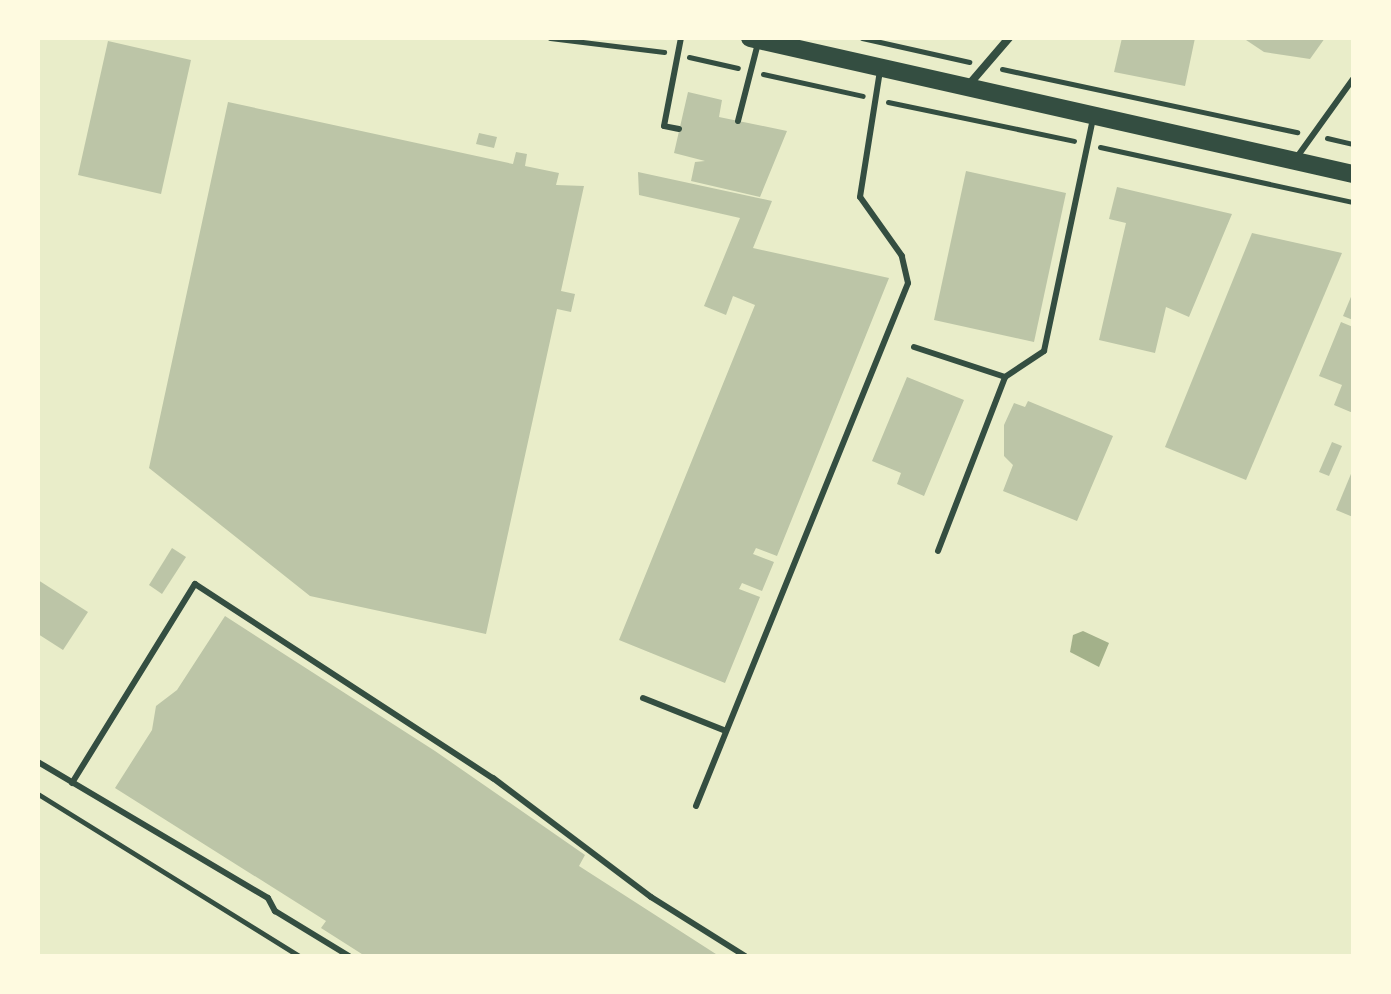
<!DOCTYPE html>
<style>
body{margin:0}
#map{position:relative;width:1391px;height:994px;overflow:hidden;background:#e9edc9;font-family:"Fira Sans",sans-serif}
div>[style]{position:absolute}
.water>*{inset:0;background:#a3b18a}
.building>*{inset:0;background:#bcc5a7}
.path>*{height:5px;margin:-2.5px;padding:0 2.5px;transform-origin:2.5px;border-radius:2.5px;background:#344e41}
.service>*{height:6px;margin:-3px;padding:0 3px;transform-origin:3px;border-radius:3px;background:#344e41}
.minor>*{height:8px;margin:-4px;padding:0 4px;transform-origin:4px;border-radius:4px;background:#344e41}
.primary>*{height:18px;margin:-9px;padding:0 9px;transform-origin:9px;border-radius:9px;background:#344e41}
span{translate:-50% -50%;white-space:nowrap;text-align:center;line-height:1.15;-webkit-text-stroke:6px #fefae0;paint-order:stroke}
.frame{position:absolute;inset:0;border:40px solid #fefae0;pointer-events:none}
</style>
<div id="map">
<div class="water">
<div style="clip-path:polygon(1083px 631px,1109px 643px,1099px 667px,1070px 652px,1073px 635px)"></div>
</div>
<div class="building">
<div style="clip-path:polygon(1122px 38px,1195px 38px,1185px 86px,1114px 72px)"></div>
<div style="clip-path:polygon(1243px 38px,1325px 38px,1310px 59px,1264px 52px)"></div>
<div style="clip-path:polygon(108px 41px,191px 60px,161px 194px,78px 175px)"></div>
<div style="clip-path:polygon(688px 92px,722px 100px,719px 117px,787px 131px,760px 197px,691px 181px,695px 162px,705px 161px,674px 153px)"></div>
<div style="clip-path:polygon(228px 102px,513px 164px,516px 152px,527px 154px,525px 166px,559px 173px,556px 185px,584px 186px,561px 291px,575px 294px,571px 312px,557px 309px,486px 634px,310px 596px,149px 468px)"></div>
<div style="clip-path:polygon(479px 133px,497px 137px,494px 148px,476px 144px)"></div>
<div style="clip-path:polygon(966px 171px,1066px 193px,1034px 342px,934px 320px)"></div>
<div style="clip-path:polygon(638px 172px,772px 201px,753px 248px,889px 278px,777px 556px,756px 548px,753px 554px,774px 562px,762px 591px,742px 583px,739px 589px,760px 597px,725px 683px,619px 640px,755px 305px,733px 296px,726px 315px,704px 306px,740px 218px,639px 195px)"></div>
<div style="clip-path:polygon(1117px 187px,1232px 214px,1189px 317px,1166px 307px,1155px 353px,1099px 340px,1126px 223px,1109px 219px)"></div>
<div style="clip-path:polygon(1252px 233px,1342px 253px,1246px 480px,1165px 447px)"></div>
<div style="clip-path:polygon(1353px 292px,1353px 320px,1343px 316px)"></div>
<div style="clip-path:polygon(1341px 322px,1353px 327px,1353px 413px,1334px 405px,1342px 385px,1319px 376px)"></div>
<div style="clip-path:polygon(907px 377px,964px 400px,924px 496px,897px 484px,901px 473px,872px 461px)"></div>
<div style="clip-path:polygon(1028px 401px,1113px 436px,1077px 521px,1003px 491px,1013px 465px,1004px 456px,1004px 425px,1014px 403px,1025px 407px)"></div>
<div style="clip-path:polygon(1332px 442px,1342px 446px,1329px 476px,1319px 472px)"></div>
<div style="clip-path:polygon(1353px 469px,1353px 517px,1336px 510px)"></div>
<div style="clip-path:polygon(172px 548px,186px 557px,162px 594px,149px 585px)"></div>
<div style="clip-path:polygon(38px 580px,88px 612px,63px 650px,38px 634px)"></div>
<div style="clip-path:polygon(225px 616px,435px 751px,585px 855px,579px 866px,719px 956px,365px 956px,321px 928px,326px 921px,115px 788px,152px 730px,156px 706px,177px 690px)"></div>
</div>
<div class="path">
<div style="left:550px;top:38px;width:115px;rotate:7deg"></div>
<div style="left:862px;top:38px;width:110px;rotate:12.6deg"></div>
<div style="left:689px;top:57px;width:50px;rotate:12.7deg"></div>
<div style="left:1002px;top:69px;width:302px;rotate:12.1deg"></div>
<div style="left:763px;top:74px;width:102px;rotate:12.4deg"></div>
<div style="left:888px;top:102px;width:190px;rotate:11.8deg"></div>
<div style="left:1327px;top:138px;width:27px;rotate:13deg"></div>
<div style="left:1100px;top:147px;width:259px;rotate:12.3deg"></div>
<div style="left:38px;top:794px;width:307px;rotate:31.8deg"></div>
</div>
<div class="service">
<div style="left:738px;top:121px;width:81px;rotate:-75.6deg"></div>
<div style="left:679px;top:129px;width:15px;rotate:-169deg"></div>
<div style="left:664px;top:126px;width:90px;rotate:-79.1deg"></div>
<div style="left:1297px;top:157px;width:96px;rotate:-54.3deg"></div>
<div style="left:914px;top:347px;width:96px;rotate:18.2deg"></div>
<div style="left:938px;top:551px;width:186px;rotate:-68.9deg"></div>
<div style="left:1005px;top:377px;width:47px;rotate:-33.7deg"></div>
<div style="left:1044px;top:351px;width:238px;rotate:-78.1deg"></div>
<div style="left:643px;top:698px;width:89px;rotate:21.7deg"></div>
<div style="left:38px;top:762px;width:267px;rotate:30.6deg"></div>
<div style="left:268px;top:898px;width:15px;rotate:62deg"></div>
<div style="left:275px;top:911px;width:87px;rotate:31.3deg"></div>
<div style="left:72px;top:783px;width:234px;rotate:-58.3deg"></div>
<div style="left:195px;top:584px;width:356px;rotate:33.1deg"></div>
<div style="left:493px;top:778px;width:198px;rotate:37deg"></div>
<div style="left:651px;top:897px;width:111px;rotate:32.1deg"></div>
<div style="left:696px;top:806px;width:564px;rotate:-67.93deg"></div>
<div style="left:908px;top:283px;width:28px;rotate:-103deg"></div>
<div style="left:902px;top:256px;width:72px;rotate:-125.4deg"></div>
<div style="left:860px;top:197px;width:128px;rotate:-81deg"></div>
</div>
<div class="minor">
<div style="left:966px;top:88px;width:66px;rotate:-49.3deg"></div>
</div>
<div class="primary">
<div style="left:750px;top:38px;width:618px;rotate:12.71deg"></div>
</div>
<div class="frame"></div>
</div>
